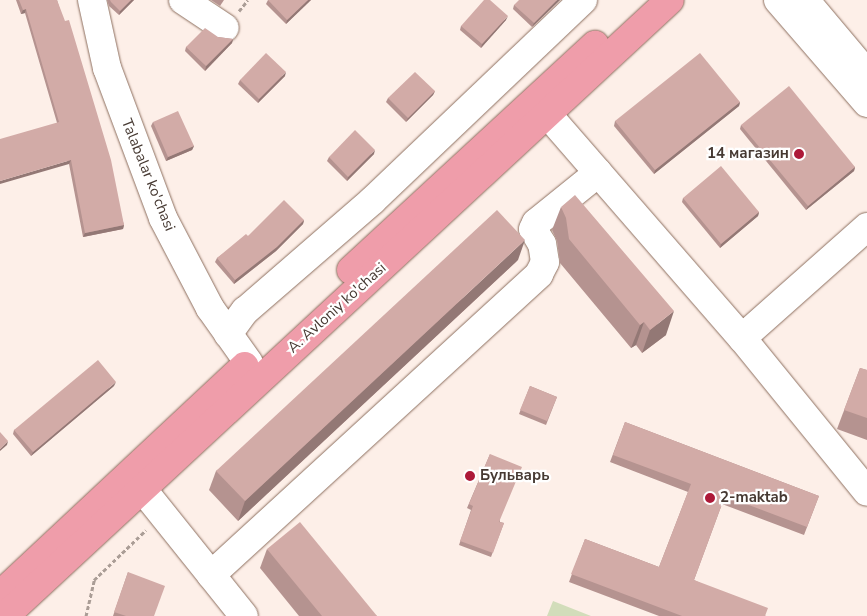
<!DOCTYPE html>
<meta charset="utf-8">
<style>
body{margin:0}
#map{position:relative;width:867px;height:616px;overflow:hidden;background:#fdefe8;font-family:"Nunito Sans",sans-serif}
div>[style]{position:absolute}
.green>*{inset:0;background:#d2ddba}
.path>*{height:3px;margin-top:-1.5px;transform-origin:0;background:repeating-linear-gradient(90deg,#aa9d96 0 4px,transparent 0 6.5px)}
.roads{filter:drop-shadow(0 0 1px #8d6f5f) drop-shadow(0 0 1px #8d6f5f)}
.minor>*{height:28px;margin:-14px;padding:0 14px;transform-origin:14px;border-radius:14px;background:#fff}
.major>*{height:28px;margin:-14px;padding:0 14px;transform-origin:14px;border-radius:14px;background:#ef9daa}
.wall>*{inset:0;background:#b59390}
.shaded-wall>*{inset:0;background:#937875}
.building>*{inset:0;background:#d2aba7}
.dots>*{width:14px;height:14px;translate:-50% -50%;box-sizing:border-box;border:2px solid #fff;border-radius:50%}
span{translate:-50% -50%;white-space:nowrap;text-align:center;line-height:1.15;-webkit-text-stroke:4.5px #fff;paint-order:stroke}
.poi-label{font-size:15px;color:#463932;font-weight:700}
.right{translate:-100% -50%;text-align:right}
.left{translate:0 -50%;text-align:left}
.street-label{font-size:15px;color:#463932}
</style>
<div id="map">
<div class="green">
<div style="clip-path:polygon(553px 601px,591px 616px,547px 616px)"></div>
</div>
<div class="path">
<div style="left:239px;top:11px;width:14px;rotate:-51deg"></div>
<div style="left:86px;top:616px;width:37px;rotate:-77deg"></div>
<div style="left:94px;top:580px;width:72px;rotate:-43.9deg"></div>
</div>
<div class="roads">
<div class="minor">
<div style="left:92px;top:0;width:70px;rotate:77.6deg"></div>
<div style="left:107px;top:68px;width:160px;rotate:69.5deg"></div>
<div style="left:163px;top:218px;width:102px;rotate:62.4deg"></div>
<div style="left:210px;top:308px;width:67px;rotate:54.7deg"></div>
<div style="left:183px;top:0;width:50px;rotate:33.7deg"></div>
<div style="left:778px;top:0;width:136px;rotate:49.2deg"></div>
<div style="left:805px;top:0;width:97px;rotate:50deg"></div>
<div style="left:548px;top:115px;width:296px;rotate:49deg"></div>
<div style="left:742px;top:338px;width:198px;rotate:50.9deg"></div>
<div style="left:228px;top:334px;width:29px;rotate:-54deg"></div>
<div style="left:245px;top:311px;width:169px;rotate:-40.9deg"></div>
<div style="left:373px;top:200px;width:290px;rotate:-43.6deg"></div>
<div style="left:742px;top:338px;width:167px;rotate:-41.6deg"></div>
<div style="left:143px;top:490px;width:161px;rotate:51.3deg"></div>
<div style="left:211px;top:575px;width:445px;rotate:-42.5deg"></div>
<div style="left:539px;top:274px;width:13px;rotate:-63deg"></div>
<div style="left:545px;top:262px;width:18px;rotate:-99deg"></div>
<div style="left:542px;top:244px;width:17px;rotate:-121deg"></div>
<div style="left:533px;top:229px;width:7px;rotate:-63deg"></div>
<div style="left:536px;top:223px;width:80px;rotate:-38.9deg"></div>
</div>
<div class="major">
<div style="left:351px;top:270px;width:332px;rotate:-42.7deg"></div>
<div style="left:0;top:595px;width:335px;rotate:-43.1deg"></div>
<div style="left:5px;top:616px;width:906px;rotate:-42.81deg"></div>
</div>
</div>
<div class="wall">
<div style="clip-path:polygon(16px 0,57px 0,124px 225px,123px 229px,83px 237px,69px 164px,25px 13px,21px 14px)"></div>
<div style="clip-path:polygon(107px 0,134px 0,119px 15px,109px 6px)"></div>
<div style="clip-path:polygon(211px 0,224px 0,220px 6px)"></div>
<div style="clip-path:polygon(268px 0,311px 0,286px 24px,266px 4px)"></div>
<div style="clip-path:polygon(560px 0,532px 27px,513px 9px,514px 5px)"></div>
<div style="clip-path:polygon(506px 20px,481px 48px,460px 30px,461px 26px)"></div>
<div style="clip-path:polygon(218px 37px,233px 39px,232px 43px,205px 71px,185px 51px,186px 47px)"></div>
<div style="clip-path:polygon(285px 76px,258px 103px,238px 84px,240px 80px)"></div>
<div style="clip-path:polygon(435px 91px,433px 95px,406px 122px,386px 102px,388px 98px)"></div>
<div style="clip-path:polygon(740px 102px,739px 106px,654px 174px,614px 126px,615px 121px)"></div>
<div style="clip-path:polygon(153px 122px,194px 146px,192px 150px,166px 161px,151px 126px)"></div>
<div style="clip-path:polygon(741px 125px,855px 167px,854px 171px,806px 210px,740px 129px)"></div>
<div style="clip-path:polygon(374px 154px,347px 181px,327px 161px,329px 157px)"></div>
<div style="clip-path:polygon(683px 198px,759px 212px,758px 216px,720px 248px,682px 202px)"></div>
<div style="clip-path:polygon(561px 207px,666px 335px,642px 353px,636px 345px,631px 348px,560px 263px,557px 241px,552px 230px)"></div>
<div style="clip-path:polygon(304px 220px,303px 224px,276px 251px,234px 284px,215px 262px,217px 258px,248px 236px)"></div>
<div style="clip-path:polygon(518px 260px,238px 521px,209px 490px,216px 471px)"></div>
<div style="clip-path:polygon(860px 368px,867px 370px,867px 440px,837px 429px)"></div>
<div style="clip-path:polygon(114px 386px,31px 456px,13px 434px,14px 430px)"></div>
<div style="clip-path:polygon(530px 386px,557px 397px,546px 425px,519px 414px)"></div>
<div style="clip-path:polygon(625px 422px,819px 496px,804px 535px,722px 504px,694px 580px,766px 616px,659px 616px,569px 582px,585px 539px,659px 567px,688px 492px,610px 462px)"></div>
<div style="clip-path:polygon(490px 454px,500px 522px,504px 523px,491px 557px,459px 545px,471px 510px,467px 508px)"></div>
<div style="clip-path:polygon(267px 549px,377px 616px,299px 616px,260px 568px)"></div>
<div style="clip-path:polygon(128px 572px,154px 616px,113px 616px)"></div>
</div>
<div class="shaded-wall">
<div style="clip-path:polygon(131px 0,134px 0,119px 15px,120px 11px)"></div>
<div style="clip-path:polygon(308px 0,311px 0,286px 24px,287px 20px)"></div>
<div style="clip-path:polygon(557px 0,560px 0,532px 27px,534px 23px)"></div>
<div style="clip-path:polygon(26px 9px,25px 13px,21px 14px,23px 10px)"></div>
<div style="clip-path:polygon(508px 16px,506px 20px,481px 48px,482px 44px)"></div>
<div style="clip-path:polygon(233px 39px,232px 43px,205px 71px,206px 66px)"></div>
<div style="clip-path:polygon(286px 72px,285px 76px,258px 103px,259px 99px)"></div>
<div style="clip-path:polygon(435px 91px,433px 95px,406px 122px,408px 118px)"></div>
<div style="clip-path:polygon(740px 102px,739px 106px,654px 174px,655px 170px)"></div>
<div style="clip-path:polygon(194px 146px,192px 150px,166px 161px,168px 157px)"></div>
<div style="clip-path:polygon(375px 150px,374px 154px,347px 181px,348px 177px)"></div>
<div style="clip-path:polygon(71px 160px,69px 164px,0 184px,0 181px)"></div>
<div style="clip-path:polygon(855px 167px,854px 171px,806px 210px,808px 206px)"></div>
<div style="clip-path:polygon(759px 212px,758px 216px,720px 248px,721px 244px)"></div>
<div style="clip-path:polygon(304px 220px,303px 224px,276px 251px,234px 284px,235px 280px)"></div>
<div style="clip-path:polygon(124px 225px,123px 229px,83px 237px,85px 233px)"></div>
<div style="clip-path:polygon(525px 240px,518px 260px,238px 521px,245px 501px)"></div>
<div style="clip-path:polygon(674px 311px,666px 335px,642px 353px,650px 330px)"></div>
<div style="clip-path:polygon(644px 322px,636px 345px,631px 348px,640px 325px)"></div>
<div style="clip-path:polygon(116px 382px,114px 386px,31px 456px,33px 452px)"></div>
<div style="clip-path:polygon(8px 441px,7px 445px,0 451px,0 449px)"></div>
</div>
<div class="building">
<div style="clip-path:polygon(19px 0,57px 0,65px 21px,69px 20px,111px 160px,124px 225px,85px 233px,71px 160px,0 181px,0 139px,59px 122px,26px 9px,23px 10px)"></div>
<div style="clip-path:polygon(110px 0,131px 0,120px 11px,111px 2px)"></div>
<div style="clip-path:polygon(268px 0,308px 0,287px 20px)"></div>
<div style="clip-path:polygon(484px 0,490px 0,508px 16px,482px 44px,461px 26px)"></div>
<div style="clip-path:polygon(519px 0,557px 0,534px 23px,514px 5px)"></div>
<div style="clip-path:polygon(205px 28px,218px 37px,233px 39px,206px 66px,186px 47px)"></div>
<div style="clip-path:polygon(266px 53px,286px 72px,259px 99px,240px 80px)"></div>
<div style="clip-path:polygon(700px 53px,740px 102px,655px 170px,615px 121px)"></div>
<div style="clip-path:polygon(415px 72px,435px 91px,408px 118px,388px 98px)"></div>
<div style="clip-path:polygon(789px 86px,855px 167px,808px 206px,741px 125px)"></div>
<div style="clip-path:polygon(178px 111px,194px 146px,168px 157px,153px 122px)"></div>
<div style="clip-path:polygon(355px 130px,375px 150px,348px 177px,329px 157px)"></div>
<div style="clip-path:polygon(721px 166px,759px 212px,721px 244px,683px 198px)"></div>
<div style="clip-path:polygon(575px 195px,674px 311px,650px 330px,644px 322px,640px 325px,569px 239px,566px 218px,561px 207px)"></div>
<div style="clip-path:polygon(284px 200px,304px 220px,277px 247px,235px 280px,217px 258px,246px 234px,248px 236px)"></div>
<div style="clip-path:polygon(497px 210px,525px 240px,245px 501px,216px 471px)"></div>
<div style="clip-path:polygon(98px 360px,116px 382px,33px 452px,14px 430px)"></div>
<div style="clip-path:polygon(860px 368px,867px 370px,867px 418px,844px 410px)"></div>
<div style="clip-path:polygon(530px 386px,557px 397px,547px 421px,520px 410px)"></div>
<div style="clip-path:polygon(625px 422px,819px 496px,807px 527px,725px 496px,694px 580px,768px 608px,765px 616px,682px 616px,571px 574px,585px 539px,659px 567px,691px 484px,613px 455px)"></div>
<div style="clip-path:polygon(0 432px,8px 441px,0 449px)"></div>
<div style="clip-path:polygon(490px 454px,522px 467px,499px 522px,504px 523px,493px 553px,460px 541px,473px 506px,469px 504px)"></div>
<div style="clip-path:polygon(300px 522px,377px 616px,322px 616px,267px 549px)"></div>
<div style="clip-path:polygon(128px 572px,165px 586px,154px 616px,126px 616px,114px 612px)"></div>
</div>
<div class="dots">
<div style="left:799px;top:154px;background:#ad1938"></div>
<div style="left:470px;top:476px;background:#ad1938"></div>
<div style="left:710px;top:498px;background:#ad1938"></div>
</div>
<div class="poi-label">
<span class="right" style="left:789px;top:154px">14 магазин</span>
<span class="left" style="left:480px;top:476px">Бульварь</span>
<span class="left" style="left:720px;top:498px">2-maktab</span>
</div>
<div class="street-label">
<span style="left:148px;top:175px;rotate:68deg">Talabalar ko'chasi</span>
<span style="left:337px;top:308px;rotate:-42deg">A. Avloniy ko'chasi</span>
</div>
</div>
